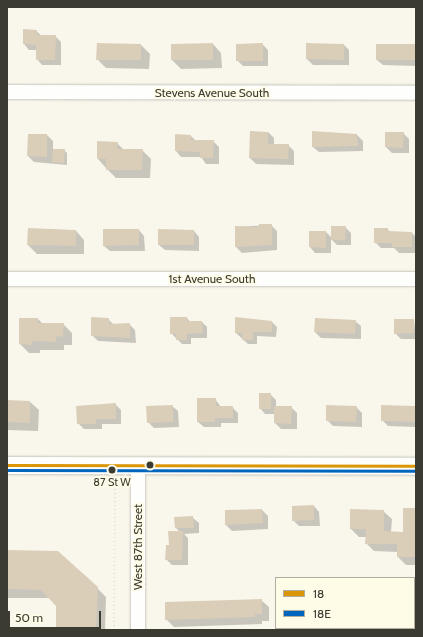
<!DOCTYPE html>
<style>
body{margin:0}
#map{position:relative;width:423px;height:637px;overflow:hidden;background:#f9f7ec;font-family:Cabin,sans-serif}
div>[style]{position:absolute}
.shadow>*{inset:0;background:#0003}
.building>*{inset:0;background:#dbceb9}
.path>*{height:2px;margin-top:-1px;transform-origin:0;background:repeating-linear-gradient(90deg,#dfdedb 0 1px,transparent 0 4px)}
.roads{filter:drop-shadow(0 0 1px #c5c3ba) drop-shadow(0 0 1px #c5c3ba)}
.minor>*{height:14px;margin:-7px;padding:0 7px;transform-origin:7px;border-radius:7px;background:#fefefc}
.major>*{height:17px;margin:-8.5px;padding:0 8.5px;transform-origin:8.5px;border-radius:8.5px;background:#fefefc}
.bus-1>*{height:3px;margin:-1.5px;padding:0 1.5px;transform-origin:1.5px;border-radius:1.5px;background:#db9607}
.bus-2>*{height:3px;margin:-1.5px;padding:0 1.5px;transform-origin:1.5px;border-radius:1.5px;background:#0065bd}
.dots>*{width:11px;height:11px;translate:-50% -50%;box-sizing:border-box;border:2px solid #fefbe7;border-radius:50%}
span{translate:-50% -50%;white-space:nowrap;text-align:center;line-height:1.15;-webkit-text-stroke:3.5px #fefbe7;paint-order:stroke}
.bus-label{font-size:11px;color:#3c3b31}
.street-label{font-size:12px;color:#3c3b31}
.frame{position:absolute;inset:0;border:8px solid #3c3b31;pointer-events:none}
.legend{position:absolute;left:275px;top:577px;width:140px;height:52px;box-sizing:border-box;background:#fefbe7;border:1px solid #b0ae9e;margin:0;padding:5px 7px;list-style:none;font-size:12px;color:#3c3b31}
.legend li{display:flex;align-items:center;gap:8px;height:20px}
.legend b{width:20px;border:1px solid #b0ae9e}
.scale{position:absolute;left:8px;top:611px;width:93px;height:18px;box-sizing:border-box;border:2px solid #3c3b31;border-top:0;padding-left:5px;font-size:12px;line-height:14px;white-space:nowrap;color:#3c3b31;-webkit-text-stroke:3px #fefbe7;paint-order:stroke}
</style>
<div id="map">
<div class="shadow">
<div style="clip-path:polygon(36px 31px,42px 36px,55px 36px,61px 42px,61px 65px,42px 65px,37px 59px,37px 50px,29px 50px,24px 44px)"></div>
<div style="clip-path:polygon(213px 44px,221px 53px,222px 68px,181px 69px,172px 60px)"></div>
<div style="clip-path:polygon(262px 44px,268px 50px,268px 66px,243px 66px,237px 60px)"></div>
<div style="clip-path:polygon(141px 45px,150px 54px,149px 69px,106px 68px,97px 59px)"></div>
<div style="clip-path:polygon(344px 45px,349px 50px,349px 65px,313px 65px,307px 59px)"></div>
<div style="clip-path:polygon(416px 45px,416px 66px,383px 65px,377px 60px)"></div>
<div style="clip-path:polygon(251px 132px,268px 132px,274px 138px,274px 145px,288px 145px,294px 151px,294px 165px,256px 164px,250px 158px)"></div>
<div style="clip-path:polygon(403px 133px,409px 139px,409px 153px,392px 153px,386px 147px)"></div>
<div style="clip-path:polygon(29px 135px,47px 135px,53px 141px,53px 150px,64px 150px,67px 153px,67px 165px,34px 162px,28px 156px)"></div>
<div style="clip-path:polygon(176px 135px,191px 136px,196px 141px,213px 141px,219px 147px,219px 164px,206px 164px,201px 157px,181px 157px,176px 151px)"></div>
<div style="clip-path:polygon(357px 135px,363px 141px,363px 151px,319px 152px,313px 147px)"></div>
<div style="clip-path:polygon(117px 143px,124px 150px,142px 150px,151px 159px,150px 178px,116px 178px,107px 169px,98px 159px)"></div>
<div style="clip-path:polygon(271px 225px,277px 231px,277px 250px,242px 253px,236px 247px,236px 227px)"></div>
<div style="clip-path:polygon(345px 227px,351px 233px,351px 245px,337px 245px,331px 239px,331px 253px,315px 253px,310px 247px,326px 232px,332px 238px)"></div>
<div style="clip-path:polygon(387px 229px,391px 232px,412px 233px,416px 237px,416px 253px,399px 253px,394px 248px,381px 248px,375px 242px)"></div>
<div style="clip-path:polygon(139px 230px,144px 236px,145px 251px,110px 251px,104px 246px)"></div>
<div style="clip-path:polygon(76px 231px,84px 240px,84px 254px,37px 254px,28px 245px)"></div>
<div style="clip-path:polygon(194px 231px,199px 237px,199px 251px,165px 250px,159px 245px)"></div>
<div style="clip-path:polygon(187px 318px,190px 322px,202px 322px,207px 327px,207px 338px,191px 338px,191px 344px,182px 344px,171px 333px)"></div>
<div style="clip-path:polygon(236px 318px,272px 322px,277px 327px,276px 337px,257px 336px,257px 344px,248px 344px,236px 333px)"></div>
<div style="clip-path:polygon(38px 319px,43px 324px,63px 324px,72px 333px,72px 345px,64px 345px,64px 350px,40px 350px,40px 353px,29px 353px,20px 344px)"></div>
<div style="clip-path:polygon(108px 319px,114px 325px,129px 324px,135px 330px,136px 343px,98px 341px,92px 335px)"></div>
<div style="clip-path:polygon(414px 320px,416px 339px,401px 339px,395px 333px)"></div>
<div style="clip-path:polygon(355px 321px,361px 326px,361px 339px,321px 338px,315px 332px)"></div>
<div style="clip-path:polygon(270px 394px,276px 400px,276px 407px,291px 407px,297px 413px,297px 429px,281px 429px,275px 423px,275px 414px,265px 414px,260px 408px)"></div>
<div style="clip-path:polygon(215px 399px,221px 407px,232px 407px,238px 413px,238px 423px,221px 423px,221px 427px,204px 427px,198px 422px)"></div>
<div style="clip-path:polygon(7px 401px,30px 402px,39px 410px,38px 431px,8px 430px)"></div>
<div style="clip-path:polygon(115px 404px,121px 410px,121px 424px,102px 424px,102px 429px,84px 429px,78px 423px)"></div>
<div style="clip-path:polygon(172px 406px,178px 411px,179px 427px,154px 428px,148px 422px)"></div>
<div style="clip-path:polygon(356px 407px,362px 413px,362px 427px,333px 426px,327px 420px)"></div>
<div style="clip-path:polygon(416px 407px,416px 427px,388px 426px,382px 420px)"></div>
<div style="clip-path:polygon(314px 506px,319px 512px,320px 526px,299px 526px,293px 520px)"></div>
<div style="clip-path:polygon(404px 509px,416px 509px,416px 565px,406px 565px,398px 557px,398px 552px,374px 551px,366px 543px,366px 537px,359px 537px,351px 529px,383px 511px,392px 519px,391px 532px,404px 533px)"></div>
<div style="clip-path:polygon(262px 510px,268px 516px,268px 529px,232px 531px,226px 525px,226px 511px)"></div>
<div style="clip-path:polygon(193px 518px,199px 523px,199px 533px,184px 534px,188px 538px,188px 565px,172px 565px,166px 559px,170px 546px,180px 532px,176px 528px)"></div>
<div style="clip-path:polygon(7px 551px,97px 588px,106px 597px,105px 630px,57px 630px,57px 605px,50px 598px,7px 598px)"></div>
<div style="clip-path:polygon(261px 600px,269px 607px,269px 621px,262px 621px,262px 624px,174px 627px,166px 619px)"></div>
</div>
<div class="building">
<div style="clip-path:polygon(23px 29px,37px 30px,37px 35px,56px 35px,55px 60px,36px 60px,36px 45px,23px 44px)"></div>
<div style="clip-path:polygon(97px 43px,141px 44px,141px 60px,96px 60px)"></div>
<div style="clip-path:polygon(213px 43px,213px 60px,171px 60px,171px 44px)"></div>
<div style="clip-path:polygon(263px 43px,263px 61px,236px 61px,236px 44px)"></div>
<div style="clip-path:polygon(306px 43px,344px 44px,344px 60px,306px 59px)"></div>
<div style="clip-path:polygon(376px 44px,416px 44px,416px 60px,376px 60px)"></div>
<div style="clip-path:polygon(250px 131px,268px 132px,268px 144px,289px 144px,288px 159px,249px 158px)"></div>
<div style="clip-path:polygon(312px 131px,357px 134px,358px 146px,312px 147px)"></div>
<div style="clip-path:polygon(385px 132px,404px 132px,403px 148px,385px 147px)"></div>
<div style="clip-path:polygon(28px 134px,47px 134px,47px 157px,27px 156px)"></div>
<div style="clip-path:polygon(175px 134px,191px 135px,191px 140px,214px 140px,213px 158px,200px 158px,200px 152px,175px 151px)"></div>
<div style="clip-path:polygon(97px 141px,118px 142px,117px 149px,143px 149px,142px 170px,106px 170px,106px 159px,97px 159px)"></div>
<div style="clip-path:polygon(53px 149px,65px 149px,64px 163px,52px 162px)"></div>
<div style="clip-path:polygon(259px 224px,272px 224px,272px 245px,235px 247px,235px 226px,259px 227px)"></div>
<div style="clip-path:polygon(331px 226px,346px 226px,345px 240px,331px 240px)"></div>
<div style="clip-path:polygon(28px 228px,76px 230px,76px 246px,27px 245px)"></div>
<div style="clip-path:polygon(374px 228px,388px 228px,388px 231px,412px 232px,412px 247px,392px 247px,392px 243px,374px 243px)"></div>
<div style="clip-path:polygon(103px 229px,139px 229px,139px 245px,103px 246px)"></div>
<div style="clip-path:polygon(158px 229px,194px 230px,194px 245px,158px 245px)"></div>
<div style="clip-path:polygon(309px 231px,326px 231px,326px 248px,309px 247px)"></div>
<div style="clip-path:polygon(91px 317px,109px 318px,109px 324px,130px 323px,130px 338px,91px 336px)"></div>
<div style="clip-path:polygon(170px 317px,187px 317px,187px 321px,202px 321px,203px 333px,187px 334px,187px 340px,176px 340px,176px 334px,170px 334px)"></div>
<div style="clip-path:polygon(235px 317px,272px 321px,272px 332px,253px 332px,253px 340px,242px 340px,242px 333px,235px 333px)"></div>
<div style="clip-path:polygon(19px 318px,38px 318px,38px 323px,64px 323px,63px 337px,56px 336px,56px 342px,32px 341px,32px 345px,19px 344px)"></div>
<div style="clip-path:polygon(315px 318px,356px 320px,355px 334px,314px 332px)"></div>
<div style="clip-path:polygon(394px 319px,414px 319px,414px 333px,394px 334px)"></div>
<div style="clip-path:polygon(259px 393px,271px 393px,271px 409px,259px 409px)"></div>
<div style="clip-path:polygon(197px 398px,216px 398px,216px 406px,233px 406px,233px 418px,215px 418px,215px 422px,197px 422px)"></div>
<div style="clip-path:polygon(7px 400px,30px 401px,30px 423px,7px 422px)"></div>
<div style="clip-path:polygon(116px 403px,116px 419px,96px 419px,96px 424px,77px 424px,76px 406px)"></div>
<div style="clip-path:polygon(173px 405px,173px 422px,147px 423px,146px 406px)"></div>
<div style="clip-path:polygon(326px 405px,357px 406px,356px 422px,326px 421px)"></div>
<div style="clip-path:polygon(381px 405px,416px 406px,416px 422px,381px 421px)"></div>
<div style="clip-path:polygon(274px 406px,292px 406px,291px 424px,274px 423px)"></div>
<div style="clip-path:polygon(314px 505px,314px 520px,292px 521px,292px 506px)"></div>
<div style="clip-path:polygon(403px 508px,416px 508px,415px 557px,397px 557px,397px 544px,365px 544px,366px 529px,350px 529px,350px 509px,384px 510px,384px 531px,403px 532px)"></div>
<div style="clip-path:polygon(262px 509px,263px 523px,225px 525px,225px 510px)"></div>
<div style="clip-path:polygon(193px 516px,194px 528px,175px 528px,174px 517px)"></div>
<div style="clip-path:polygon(168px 531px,183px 531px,182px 560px,165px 560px,166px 545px,169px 545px)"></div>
<div style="clip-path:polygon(7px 550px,58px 551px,98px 587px,96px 630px,56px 630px,56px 606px,41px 590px,7px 589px)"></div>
<div style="clip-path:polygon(262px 599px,262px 614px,255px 614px,255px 617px,165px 620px,165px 602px)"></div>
</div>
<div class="path">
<div style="left:114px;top:630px;width:141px;rotate:-89.6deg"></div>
</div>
<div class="roads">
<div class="minor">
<div style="left:7px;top:92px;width:409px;rotate:0.1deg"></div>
<div style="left:7px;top:279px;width:409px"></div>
<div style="left:138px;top:465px;width:165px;rotate:90deg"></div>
</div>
<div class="major">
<div style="left:7px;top:465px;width:409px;rotate:0.1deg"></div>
</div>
</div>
<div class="bus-1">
<div style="left:7px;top:465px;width:409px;rotate:0.1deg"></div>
</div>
<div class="bus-2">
<div style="left:7px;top:470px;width:409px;rotate:0.1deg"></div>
</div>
<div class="dots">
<div style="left:150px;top:465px;background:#3c3b31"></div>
<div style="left:112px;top:470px;background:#3c3b31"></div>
</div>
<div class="bus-label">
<span style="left:112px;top:482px">87 St W</span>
</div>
<div class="street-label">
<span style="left:212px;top:93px">Stevens Avenue South</span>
<span style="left:212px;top:279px">1st Avenue South</span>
<span style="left:138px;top:547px;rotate:-90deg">West 87th Street</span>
</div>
<div class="frame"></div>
<ul class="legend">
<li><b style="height:5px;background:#db9607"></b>18</li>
<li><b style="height:5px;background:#0065bd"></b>18E</li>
</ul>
<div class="scale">50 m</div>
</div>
